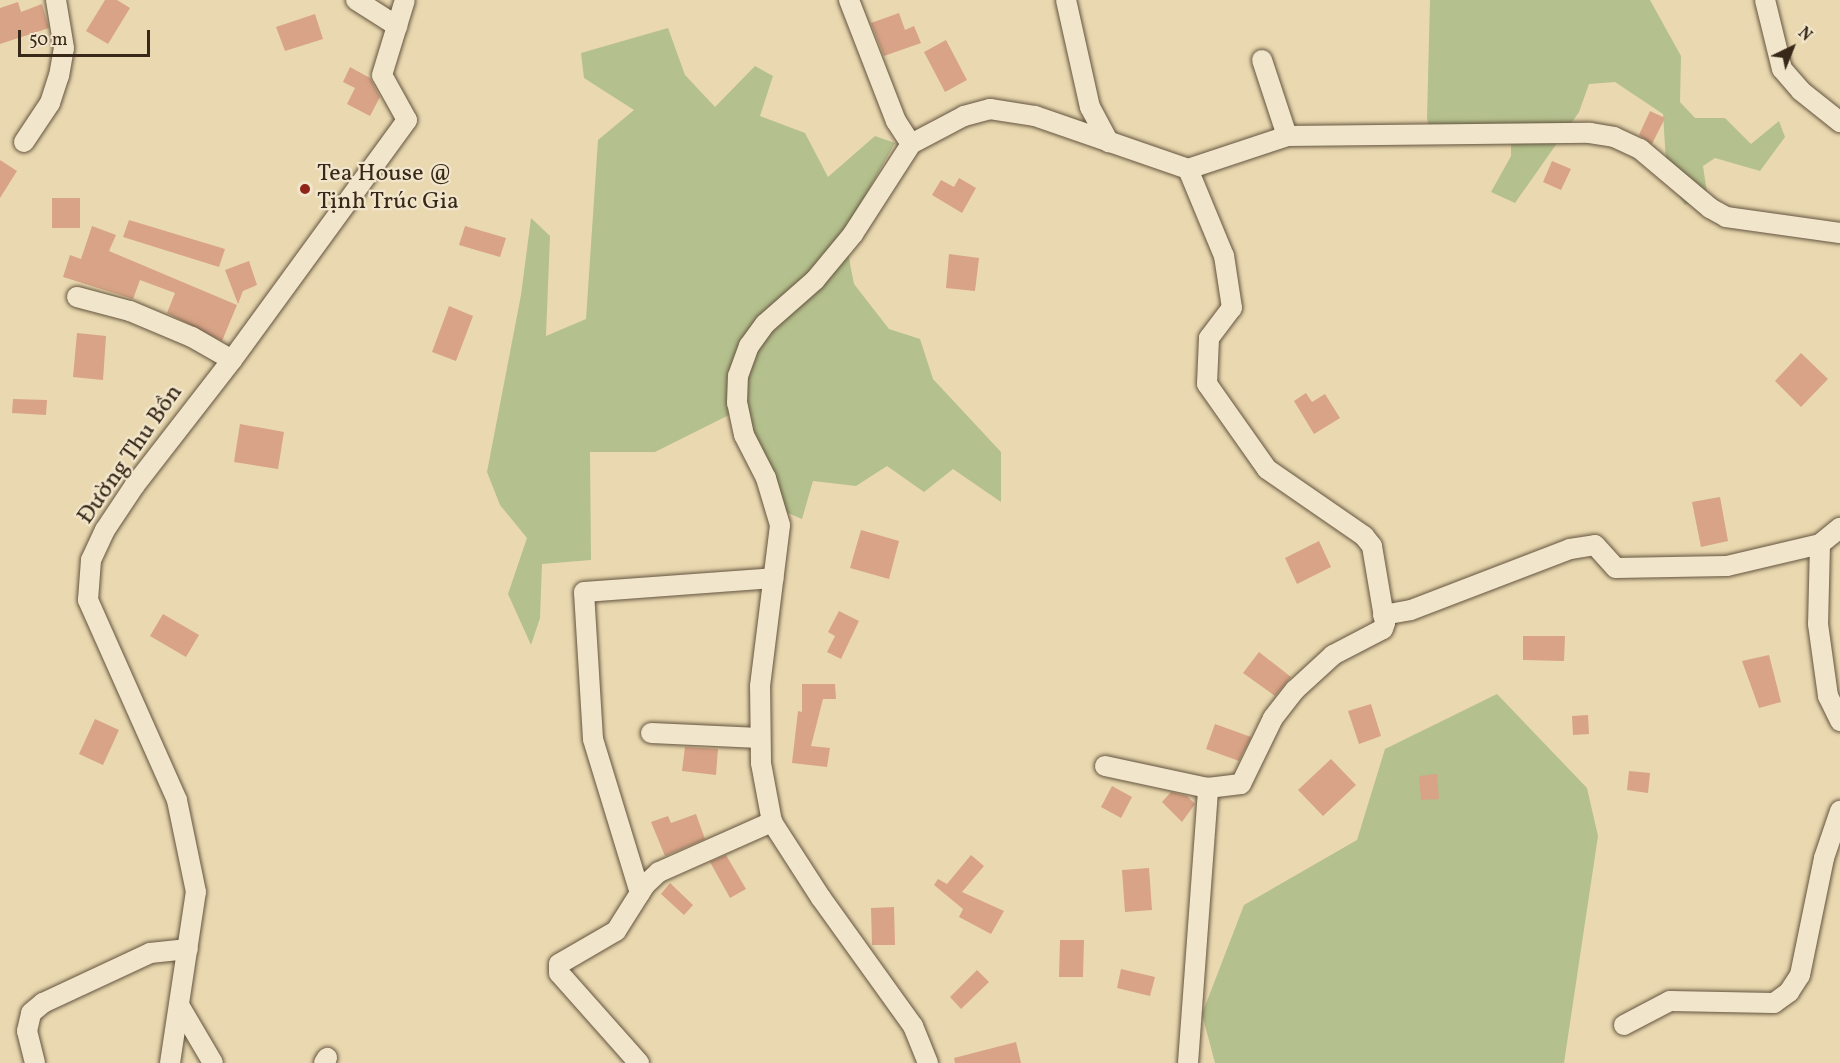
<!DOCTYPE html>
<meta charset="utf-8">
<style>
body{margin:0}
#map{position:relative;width:1840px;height:1063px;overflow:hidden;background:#ead9b0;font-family:Vollkorn,serif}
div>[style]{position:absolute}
.green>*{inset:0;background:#b4c08d}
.building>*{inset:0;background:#d8a386}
.roads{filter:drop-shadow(0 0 2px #64543f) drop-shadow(0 0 2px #64543f)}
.minor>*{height:20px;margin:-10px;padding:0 10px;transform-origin:10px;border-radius:10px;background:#f1e6cc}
.dots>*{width:16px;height:16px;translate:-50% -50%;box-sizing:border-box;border:3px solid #f1e6cc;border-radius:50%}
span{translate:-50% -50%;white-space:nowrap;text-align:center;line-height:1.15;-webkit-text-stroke:4.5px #f1e6cc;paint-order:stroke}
.poi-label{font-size:24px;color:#382819}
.left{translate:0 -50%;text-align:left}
.street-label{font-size:24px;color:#382819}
.north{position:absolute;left:1762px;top:18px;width:60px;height:60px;-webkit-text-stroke:4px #f1e6cc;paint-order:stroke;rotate:43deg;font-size:16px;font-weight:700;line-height:24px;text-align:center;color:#382819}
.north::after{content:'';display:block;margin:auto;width:21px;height:27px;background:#382819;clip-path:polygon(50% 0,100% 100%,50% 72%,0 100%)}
.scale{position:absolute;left:18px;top:30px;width:132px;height:27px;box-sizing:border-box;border:3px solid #382819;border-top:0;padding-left:8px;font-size:18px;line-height:21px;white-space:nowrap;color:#382819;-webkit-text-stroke:4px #f1e6cc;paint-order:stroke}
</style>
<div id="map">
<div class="green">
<div style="clip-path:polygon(1430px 0,1650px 0,1681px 56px,1680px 102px,1695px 118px,1725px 118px,1751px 144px,1779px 121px,1785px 137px,1760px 171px,1715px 158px,1703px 166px,1707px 193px,1685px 205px,1667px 178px,1663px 114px,1615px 82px,1589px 84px,1579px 112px,1515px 203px,1491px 192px,1511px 156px,1511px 135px,1432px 143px,1427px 118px)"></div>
<div style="clip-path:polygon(668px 28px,685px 75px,715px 107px,755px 66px,773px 76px,760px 116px,805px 133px,828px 177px,875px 136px,895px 143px,844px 233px,854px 284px,889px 329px,920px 339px,933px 379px,1001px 452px,1001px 502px,953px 469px,924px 492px,887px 466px,856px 486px,813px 481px,802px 519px,774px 507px,733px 413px,655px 452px,590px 452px,591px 560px,542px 564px,540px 618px,531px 645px,508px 594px,527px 538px,500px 505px,487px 472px,521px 295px,531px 218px,550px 236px,546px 336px,586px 319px,598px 140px,634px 110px,584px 78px,581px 53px)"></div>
<div style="clip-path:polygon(1497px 694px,1587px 788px,1598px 836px,1564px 1063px,1215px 1063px,1202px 1014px,1244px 905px,1357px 840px,1385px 749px)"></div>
</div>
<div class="building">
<div style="clip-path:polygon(105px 0,117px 0,130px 8px,108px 44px,86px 31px)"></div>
<div style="clip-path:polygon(18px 2px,21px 12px,42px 4px,49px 28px,0 44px,0 8px)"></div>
<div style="clip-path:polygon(899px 13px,905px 30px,914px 26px,921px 43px,884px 56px,871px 23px)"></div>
<div style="clip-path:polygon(315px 14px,323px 39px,285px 51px,276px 27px)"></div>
<div style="clip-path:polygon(946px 40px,967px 80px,945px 92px,924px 52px)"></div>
<div style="clip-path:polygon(350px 67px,370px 78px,380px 97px,370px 116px,347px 104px,355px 88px,343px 82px)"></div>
<div style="clip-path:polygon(1650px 111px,1665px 118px,1652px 144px,1639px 135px)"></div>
<div style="clip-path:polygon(0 160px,17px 171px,0 198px)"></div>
<div style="clip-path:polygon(1552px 161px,1571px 169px,1561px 190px,1543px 182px)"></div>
<div style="clip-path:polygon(959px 178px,976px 188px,962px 213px,932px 195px,941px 180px,954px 187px)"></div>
<div style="clip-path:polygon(52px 198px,80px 198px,80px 228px,52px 228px)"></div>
<div style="clip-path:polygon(129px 220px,225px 249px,219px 267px,123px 237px)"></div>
<div style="clip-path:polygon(92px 226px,116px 235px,109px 251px,237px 305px,222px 341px,167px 313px,175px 293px,140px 280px,133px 299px,63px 277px,70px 255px,81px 259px)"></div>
<div style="clip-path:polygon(465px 226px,506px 238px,500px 257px,459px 245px)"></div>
<div style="clip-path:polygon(949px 254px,979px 258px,975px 291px,946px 288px)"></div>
<div style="clip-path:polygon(249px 261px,257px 285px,243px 291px,238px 304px,225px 270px)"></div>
<div style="clip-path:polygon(449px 306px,473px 316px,456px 361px,432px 352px)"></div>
<div style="clip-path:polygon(77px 333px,106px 336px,103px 380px,73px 377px)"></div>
<div style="clip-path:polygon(1801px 353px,1828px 379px,1801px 407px,1775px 381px)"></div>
<div style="clip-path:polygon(1306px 393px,1312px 402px,1325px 394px,1340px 418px,1314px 434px,1294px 401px)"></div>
<div style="clip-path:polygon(13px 399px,47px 400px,46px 415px,12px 413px)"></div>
<div style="clip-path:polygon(240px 424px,284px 432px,278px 469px,234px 462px)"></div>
<div style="clip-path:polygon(1720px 497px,1728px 541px,1701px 547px,1692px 502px)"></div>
<div style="clip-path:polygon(861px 530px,899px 541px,889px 579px,850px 568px)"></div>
<div style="clip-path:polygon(1319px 541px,1331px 567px,1297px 584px,1285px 558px)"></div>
<div style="clip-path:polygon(839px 611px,859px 621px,841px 659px,827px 652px,835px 636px,828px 632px)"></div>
<div style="clip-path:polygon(163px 614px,199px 635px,186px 657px,150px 636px)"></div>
<div style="clip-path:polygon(1523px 636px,1565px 636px,1564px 661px,1523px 660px)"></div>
<div style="clip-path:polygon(1259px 652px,1291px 677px,1275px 696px,1243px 673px)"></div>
<div style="clip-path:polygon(1769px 655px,1781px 702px,1759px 708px,1742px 661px)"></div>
<div style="clip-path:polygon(802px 684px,835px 684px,836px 699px,823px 699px,811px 746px,830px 748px,827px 767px,792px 763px,798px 711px,802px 712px)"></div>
<div style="clip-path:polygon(1371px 704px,1381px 736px,1359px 744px,1348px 711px)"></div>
<div style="clip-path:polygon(1588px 715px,1589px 734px,1573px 735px,1572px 716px)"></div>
<div style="clip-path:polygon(95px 719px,119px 730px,103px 765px,79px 754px)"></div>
<div style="clip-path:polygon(1215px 724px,1251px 737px,1239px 761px,1206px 749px)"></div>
<div style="clip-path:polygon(685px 747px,718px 749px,716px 775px,682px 771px)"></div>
<div style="clip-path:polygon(1331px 759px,1356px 785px,1323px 816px,1298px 790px)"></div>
<div style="clip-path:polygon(1629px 771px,1650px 773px,1648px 793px,1627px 790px)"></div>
<div style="clip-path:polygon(1437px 774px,1439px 799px,1421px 800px,1419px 776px)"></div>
<div style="clip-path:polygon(1112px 786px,1132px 797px,1121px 818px,1101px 807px)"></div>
<div style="clip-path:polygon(1171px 792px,1187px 796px,1195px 804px,1182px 822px,1162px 802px)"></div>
<div style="clip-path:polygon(696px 814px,705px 839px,665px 856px,651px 822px,668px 816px,671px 823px)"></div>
<div style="clip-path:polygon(726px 855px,746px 889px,730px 898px,710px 862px)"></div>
<div style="clip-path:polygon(971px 855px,984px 866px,962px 892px,1004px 911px,991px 934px,959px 917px,963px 909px,934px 885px,938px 879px,947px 884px)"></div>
<div style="clip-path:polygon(1149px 868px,1152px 910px,1125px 912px,1122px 870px)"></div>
<div style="clip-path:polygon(670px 883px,693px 905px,684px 915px,661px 894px)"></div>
<div style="clip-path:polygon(894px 907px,895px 945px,872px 945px,871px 908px)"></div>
<div style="clip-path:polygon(1060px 940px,1084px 940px,1083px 977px,1059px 977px)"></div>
<div style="clip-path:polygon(1121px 969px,1155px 977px,1150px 996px,1117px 988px)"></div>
<div style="clip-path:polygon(977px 970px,989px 982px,961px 1009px,950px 997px)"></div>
<div style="clip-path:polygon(1016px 1042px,1021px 1063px,955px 1063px,954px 1058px)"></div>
</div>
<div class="roads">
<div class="minor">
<div style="left:356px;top:0;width:49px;rotate:32.4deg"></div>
<div style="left:849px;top:0;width:130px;rotate:68.8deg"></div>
<div style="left:896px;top:121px;width:27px;rotate:57deg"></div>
<div style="left:1066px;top:0;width:110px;rotate:77.4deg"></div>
<div style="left:1090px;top:107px;width:40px;rotate:62deg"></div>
<div style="left:1765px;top:0;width:71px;rotate:76.2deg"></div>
<div style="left:1782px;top:69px;width:29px;rotate:49deg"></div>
<div style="left:1801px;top:91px;width:50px;rotate:38.5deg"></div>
<div style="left:1262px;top:60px;width:80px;rotate:71.8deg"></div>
<div style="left:24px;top:142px;width:47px;rotate:-56.3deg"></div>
<div style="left:50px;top:103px;width:28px;rotate:-72deg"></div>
<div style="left:59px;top:76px;width:28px;rotate:-80deg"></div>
<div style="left:64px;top:48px;width:49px;rotate:-99.5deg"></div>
<div style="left:77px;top:297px;width:55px;rotate:14.8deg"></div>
<div style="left:130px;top:311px;width:67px;rotate:22.8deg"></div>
<div style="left:192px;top:337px;width:46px;rotate:29.9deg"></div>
<div style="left:1820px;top:544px;width:80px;rotate:91.4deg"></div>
<div style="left:1818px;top:624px;width:73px;rotate:82.1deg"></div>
<div style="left:1828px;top:696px;width:28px;rotate:64deg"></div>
<div style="left:1383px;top:615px;width:28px;rotate:-10deg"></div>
<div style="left:1411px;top:610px;width:170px;rotate:-21deg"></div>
<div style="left:1570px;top:549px;width:25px;rotate:-9deg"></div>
<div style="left:1595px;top:545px;width:31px;rotate:48deg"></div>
<div style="left:1616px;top:568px;width:111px;rotate:-1deg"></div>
<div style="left:1727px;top:566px;width:96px;rotate:-13.3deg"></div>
<div style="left:1820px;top:544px;width:26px;rotate:-39deg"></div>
<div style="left:651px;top:733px;width:109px;rotate:2.6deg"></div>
<div style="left:1105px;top:766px;width:105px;rotate:12.1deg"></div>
<div style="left:1208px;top:788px;width:33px;rotate:-7deg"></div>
<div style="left:1241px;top:784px;width:73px;rotate:-64.1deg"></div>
<div style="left:1273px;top:718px;width:36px;rotate:-52deg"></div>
<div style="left:1295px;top:690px;width:52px;rotate:-42.6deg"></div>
<div style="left:1333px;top:655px;width:56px;rotate:-27.5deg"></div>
<div style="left:1383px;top:629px;width:6px;rotate:-72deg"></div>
<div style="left:1385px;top:623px;width:78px;rotate:-99.6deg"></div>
<div style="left:1372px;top:546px;width:13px;rotate:-129deg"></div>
<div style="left:1364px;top:536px;width:118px;rotate:-145.4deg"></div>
<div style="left:1267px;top:469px;width:104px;rotate:-125.2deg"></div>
<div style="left:1207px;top:384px;width:46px;rotate:-87.5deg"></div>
<div style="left:1209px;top:338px;width:38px;rotate:-53deg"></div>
<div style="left:1232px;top:308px;width:53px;rotate:-98.7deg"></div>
<div style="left:1224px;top:256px;width:94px;rotate:-112.5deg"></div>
<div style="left:1188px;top:169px;width:104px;rotate:-18.4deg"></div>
<div style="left:1287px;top:136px;width:303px;rotate:-0.6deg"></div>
<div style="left:1590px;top:133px;width:24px;rotate:9deg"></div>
<div style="left:1614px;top:137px;width:29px;rotate:25deg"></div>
<div style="left:1640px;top:149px;width:92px;rotate:40.1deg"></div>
<div style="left:1710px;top:208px;width:18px;rotate:29deg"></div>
<div style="left:1726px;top:217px;width:115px;rotate:8deg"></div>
<div style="left:640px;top:893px;width:161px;rotate:-107deg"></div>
<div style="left:593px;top:739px;width:147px;rotate:-93.5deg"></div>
<div style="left:584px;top:592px;width:190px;rotate:-4.2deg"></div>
<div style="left:179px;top:1005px;width:67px;rotate:59.6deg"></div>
<div style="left:1624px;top:1025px;width:52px;rotate:-27.6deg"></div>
<div style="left:1670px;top:1001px;width:104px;rotate:1.1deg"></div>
<div style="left:1774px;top:1003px;width:19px;rotate:-36deg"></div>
<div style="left:1789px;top:992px;width:20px;rotate:-57deg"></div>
<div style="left:1800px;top:975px;width:119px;rotate:-78.4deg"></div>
<div style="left:1824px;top:858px;width:50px;rotate:-71.2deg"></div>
<div style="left:35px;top:1063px;width:33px;rotate:-104deg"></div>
<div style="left:27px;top:1031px;width:18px;rotate:-77deg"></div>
<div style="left:31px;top:1013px;width:16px;rotate:-40deg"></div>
<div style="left:43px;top:1003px;width:118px;rotate:-25deg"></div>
<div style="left:150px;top:953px;width:38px;rotate:-6deg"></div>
<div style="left:170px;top:1063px;width:173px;rotate:-81.4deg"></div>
<div style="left:196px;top:892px;width:94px;rotate:-101.7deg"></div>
<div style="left:177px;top:800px;width:219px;rotate:-114deg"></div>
<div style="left:88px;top:600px;width:40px;rotate:-85.7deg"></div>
<div style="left:91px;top:560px;width:33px;rotate:-65deg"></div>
<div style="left:105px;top:530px;width:54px;rotate:-56.3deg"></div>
<div style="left:135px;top:485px;width:158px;rotate:-52.2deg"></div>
<div style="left:232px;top:360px;width:297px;rotate:-53.9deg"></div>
<div style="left:407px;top:120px;width:51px;rotate:-119.1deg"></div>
<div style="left:382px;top:75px;width:78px;rotate:-73deg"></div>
<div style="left:324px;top:1063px;width:6px;rotate:-59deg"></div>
<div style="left:639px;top:1063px;width:120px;rotate:-131.6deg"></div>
<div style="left:559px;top:973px;width:9px;rotate:-90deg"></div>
<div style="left:559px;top:964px;width:66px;rotate:-30.1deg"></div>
<div style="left:616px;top:931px;width:54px;rotate:-57.8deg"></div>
<div style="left:645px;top:885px;width:19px;rotate:-43deg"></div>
<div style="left:659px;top:872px;width:124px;rotate:-23.9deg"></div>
<div style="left:928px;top:1063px;width:40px;rotate:-112deg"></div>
<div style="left:913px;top:1026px;width:158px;rotate:-125.7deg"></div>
<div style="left:821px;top:898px;width:90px;rotate:-122.8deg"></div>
<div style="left:772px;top:822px;width:60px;rotate:-100.6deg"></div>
<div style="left:761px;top:763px;width:77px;rotate:-90.7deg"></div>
<div style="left:760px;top:686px;width:162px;rotate:-82.9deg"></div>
<div style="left:780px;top:525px;width:49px;rotate:-106.6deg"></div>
<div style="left:766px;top:478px;width:48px;rotate:-117.1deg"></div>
<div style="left:744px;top:435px;width:33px;rotate:-102deg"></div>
<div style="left:737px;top:403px;width:27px;rotate:-88deg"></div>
<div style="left:738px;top:376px;width:32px;rotate:-70deg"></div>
<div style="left:749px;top:346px;width:27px;rotate:-54deg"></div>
<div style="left:765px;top:324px;width:67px;rotate:-41.3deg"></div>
<div style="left:815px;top:280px;width:60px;rotate:-50.4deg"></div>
<div style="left:853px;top:234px;width:107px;rotate:-57.2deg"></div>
<div style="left:911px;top:144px;width:60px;rotate:-27.8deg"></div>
<div style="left:964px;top:116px;width:27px;rotate:-15deg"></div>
<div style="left:990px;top:109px;width:46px;rotate:8.8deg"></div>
<div style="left:1035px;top:116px;width:162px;rotate:19.1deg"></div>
<div style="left:1188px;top:1063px;width:276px;rotate:-85.8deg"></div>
</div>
</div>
<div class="dots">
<div style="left:305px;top:189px;background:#8f2418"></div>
</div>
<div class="poi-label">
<span class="left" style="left:317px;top:189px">Tea House @<br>Tịnh Trúc Gia</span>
</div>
<div class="street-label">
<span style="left:131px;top:455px;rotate:-55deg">Đường Thu Bồn</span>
</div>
<div class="north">N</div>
<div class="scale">50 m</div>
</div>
